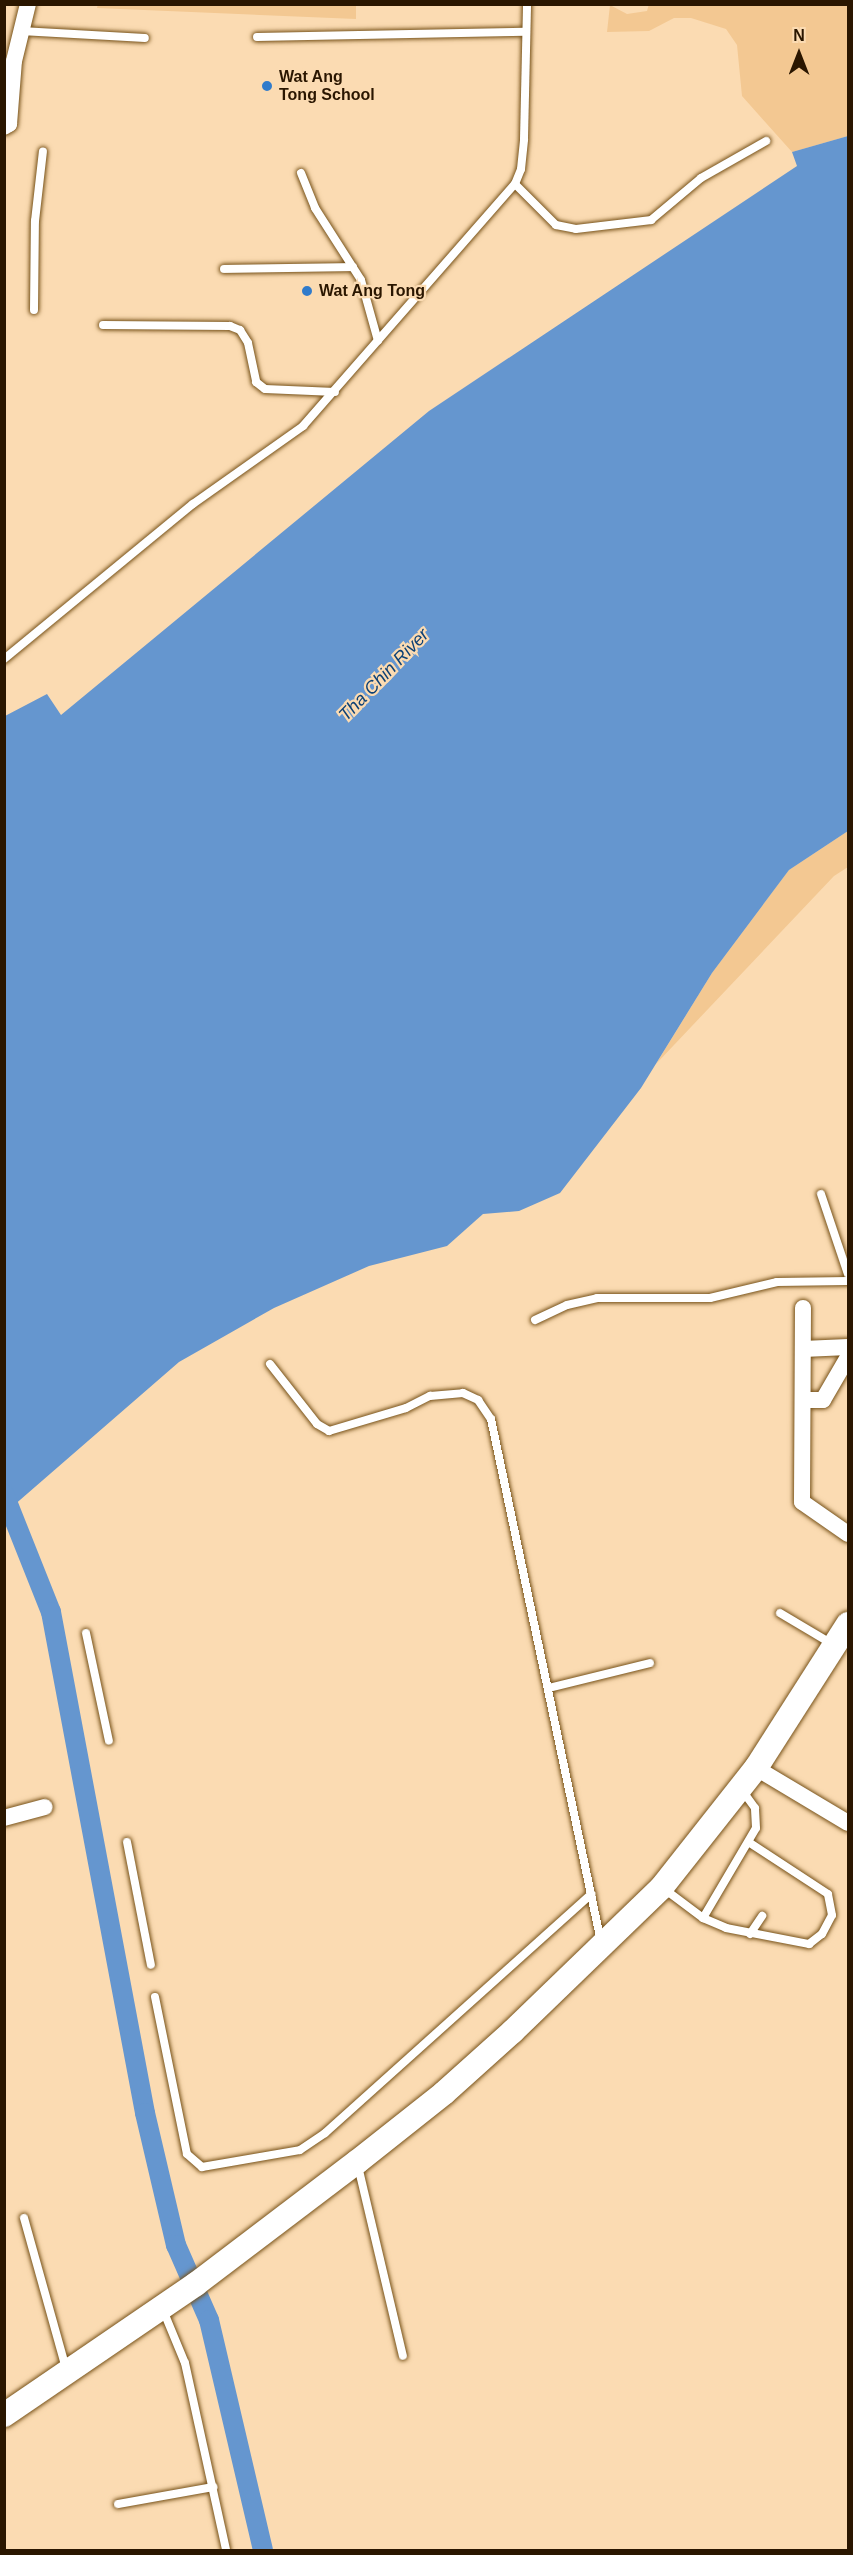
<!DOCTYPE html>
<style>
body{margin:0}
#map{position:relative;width:853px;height:2555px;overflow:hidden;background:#fbdbb2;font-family:Helvetica,sans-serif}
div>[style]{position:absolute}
.green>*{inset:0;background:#f3c892}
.water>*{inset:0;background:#6596cf}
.canal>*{height:20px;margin:-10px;padding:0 10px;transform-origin:10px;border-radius:10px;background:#6596cf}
.roads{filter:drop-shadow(0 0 2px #775219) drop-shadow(0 0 2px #775219)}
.service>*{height:8px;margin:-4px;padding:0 4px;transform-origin:4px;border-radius:4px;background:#fff}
.minor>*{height:16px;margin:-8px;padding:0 8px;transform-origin:8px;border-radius:8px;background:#fff}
.secondary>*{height:24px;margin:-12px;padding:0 12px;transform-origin:12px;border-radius:12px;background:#fff}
.dots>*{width:16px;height:16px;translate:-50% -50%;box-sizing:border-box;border:3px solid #fbdbb2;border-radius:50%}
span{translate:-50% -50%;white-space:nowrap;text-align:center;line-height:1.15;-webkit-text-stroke:4.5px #fbdbb2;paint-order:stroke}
.poi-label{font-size:16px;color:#2a1600;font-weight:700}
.left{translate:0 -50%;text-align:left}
.water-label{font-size:18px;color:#0d4176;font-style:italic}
.frame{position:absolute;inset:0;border:6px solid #2a1600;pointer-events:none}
.north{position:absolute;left:769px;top:24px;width:60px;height:60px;-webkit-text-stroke:4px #fbdbb2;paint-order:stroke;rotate:0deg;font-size:16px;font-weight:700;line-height:24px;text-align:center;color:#2a1600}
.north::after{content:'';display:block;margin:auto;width:21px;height:27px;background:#2a1600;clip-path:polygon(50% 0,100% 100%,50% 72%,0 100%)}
</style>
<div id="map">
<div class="green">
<div style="clip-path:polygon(98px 4px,356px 4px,356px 19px,97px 8px)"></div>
<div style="clip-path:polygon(649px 4px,848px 5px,848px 136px,792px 152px,742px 96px,737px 45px,726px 29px,691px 18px,674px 18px,649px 31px,607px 32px,610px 5px,627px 14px,647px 11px)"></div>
<div style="clip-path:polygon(848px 831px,848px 867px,834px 876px,656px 1064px,712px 973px,789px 870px)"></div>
</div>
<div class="water">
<div style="clip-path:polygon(848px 136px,848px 831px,789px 870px,712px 973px,641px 1088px,560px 1193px,519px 1211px,483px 1214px,447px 1246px,369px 1266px,274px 1308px,179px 1362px,5px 1513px,5px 716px,47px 694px,61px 715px,429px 411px,797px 166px,792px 152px)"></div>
</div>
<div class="canal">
<div style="left:4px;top:1494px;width:127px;rotate:68.3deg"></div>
<div style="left:51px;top:1612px;width:510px;rotate:79.37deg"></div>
<div style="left:145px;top:2113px;width:136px;rotate:76.8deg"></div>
<div style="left:176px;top:2245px;width:82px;rotate:66.3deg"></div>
<div style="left:209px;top:2320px;width:236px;rotate:76.8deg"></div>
</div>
<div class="roads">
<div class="service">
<div style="left:21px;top:31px;width:124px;rotate:3.2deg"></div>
<div style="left:257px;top:37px;width:268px;rotate:-1.1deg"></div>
<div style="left:301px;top:173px;width:38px;rotate:68deg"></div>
<div style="left:315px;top:208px;width:85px;rotate:57.4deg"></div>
<div style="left:361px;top:280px;width:63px;rotate:74.4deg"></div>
<div style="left:515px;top:184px;width:58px;rotate:45deg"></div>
<div style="left:556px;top:225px;width:20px;rotate:11deg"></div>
<div style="left:576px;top:229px;width:76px;rotate:-6.8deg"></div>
<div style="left:651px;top:220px;width:65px;rotate:-40deg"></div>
<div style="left:701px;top:178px;width:75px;rotate:-29.6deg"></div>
<div style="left:224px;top:269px;width:129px;rotate:-0.9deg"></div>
<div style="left:34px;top:310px;width:89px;rotate:-89.4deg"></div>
<div style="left:35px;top:221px;width:70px;rotate:-83.5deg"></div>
<div style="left:103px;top:325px;width:127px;rotate:0.5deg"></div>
<div style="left:230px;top:326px;width:11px;rotate:22deg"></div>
<div style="left:240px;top:330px;width:15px;rotate:58deg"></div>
<div style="left:248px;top:343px;width:40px;rotate:78deg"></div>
<div style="left:256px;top:382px;width:11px;rotate:38deg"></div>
<div style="left:265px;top:389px;width:70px;rotate:2.5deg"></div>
<div style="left:4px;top:659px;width:244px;rotate:-39.4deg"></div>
<div style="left:193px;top:504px;width:135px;rotate:-35.3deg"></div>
<div style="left:303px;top:426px;width:322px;rotate:-48.8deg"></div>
<div style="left:515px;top:184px;width:16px;rotate:-68deg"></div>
<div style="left:521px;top:169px;width:30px;rotate:-84deg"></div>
<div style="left:524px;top:139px;width:135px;rotate:-88.7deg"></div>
<div style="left:821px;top:1194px;width:84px;rotate:71.4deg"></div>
<div style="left:535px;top:1320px;width:35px;rotate:-25deg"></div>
<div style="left:567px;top:1305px;width:31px;rotate:-13deg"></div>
<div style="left:597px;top:1298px;width:113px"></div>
<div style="left:710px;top:1298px;width:69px;rotate:-13.4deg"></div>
<div style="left:777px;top:1282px;width:71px;rotate:-0.8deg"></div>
<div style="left:270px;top:1364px;width:76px;rotate:51.9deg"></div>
<div style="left:317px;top:1424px;width:14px;rotate:30deg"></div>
<div style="left:329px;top:1431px;width:80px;rotate:-16.6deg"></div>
<div style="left:406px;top:1408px;width:27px;rotate:-27deg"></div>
<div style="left:430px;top:1396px;width:33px;rotate:-5deg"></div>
<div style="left:463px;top:1393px;width:17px;rotate:25deg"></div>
<div style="left:478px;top:1400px;width:23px;rotate:56deg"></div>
<div style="left:491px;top:1419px;width:534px;rotate:78.12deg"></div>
<div style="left:780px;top:1613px;width:63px;rotate:30.7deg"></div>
<div style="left:86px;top:1633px;width:110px;rotate:78deg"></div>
<div style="left:549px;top:1688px;width:104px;rotate:-13.9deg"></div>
<div style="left:127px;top:1842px;width:125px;rotate:79deg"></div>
<div style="left:663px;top:1888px;width:50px;rotate:36.9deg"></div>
<div style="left:703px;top:1918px;width:25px;rotate:23deg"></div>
<div style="left:726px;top:1928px;width:85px;rotate:10.9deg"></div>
<div style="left:809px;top:1944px;width:16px;rotate:-38deg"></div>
<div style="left:822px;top:1934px;width:21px;rotate:-62deg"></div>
<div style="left:832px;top:1915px;width:21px;rotate:-101deg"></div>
<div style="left:828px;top:1894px;width:93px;rotate:-146.8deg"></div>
<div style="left:703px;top:1918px;width:104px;rotate:-59.5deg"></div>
<div style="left:756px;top:1828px;width:20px;rotate:-93deg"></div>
<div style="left:755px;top:1808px;width:24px;rotate:-126deg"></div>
<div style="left:750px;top:1934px;width:22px;rotate:-56deg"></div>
<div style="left:155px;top:1997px;width:160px;rotate:78.5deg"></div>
<div style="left:187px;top:2154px;width:20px;rotate:41deg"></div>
<div style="left:202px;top:2167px;width:99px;rotate:-9.8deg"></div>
<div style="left:300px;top:2150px;width:30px;rotate:-34deg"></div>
<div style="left:325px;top:2133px;width:358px;rotate:-41.9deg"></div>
<div style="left:358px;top:2166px;width:195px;rotate:76.7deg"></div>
<div style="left:24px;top:2218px;width:156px;rotate:74.4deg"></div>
<div style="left:163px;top:2310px;width:57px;rotate:67.5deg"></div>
<div style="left:185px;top:2363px;width:191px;rotate:77.6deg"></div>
<div style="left:118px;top:2504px;width:97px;rotate:-10.1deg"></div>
</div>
<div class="minor">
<div style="left:4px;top:127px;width:6px;rotate:-31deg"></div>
<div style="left:9px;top:124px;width:63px;rotate:-85.5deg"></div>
<div style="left:14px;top:61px;width:59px;rotate:-76.2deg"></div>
<div style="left:803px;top:1308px;width:194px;rotate:90.3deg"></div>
<div style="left:802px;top:1502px;width:56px;rotate:34.8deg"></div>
<div style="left:803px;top:1349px;width:45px;rotate:-2.5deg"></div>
<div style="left:803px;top:1400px;width:20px"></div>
<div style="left:823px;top:1400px;width:50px;rotate:-59.8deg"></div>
<div style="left:756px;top:1768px;width:107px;rotate:30.9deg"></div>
<div style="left:4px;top:1818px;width:42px;rotate:-15deg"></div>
</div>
<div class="secondary">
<div style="left:4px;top:2415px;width:232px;rotate:-34.3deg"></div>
<div style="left:196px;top:2284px;width:202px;rotate:-37.2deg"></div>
<div style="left:357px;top:2162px;width:111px;rotate:-38.4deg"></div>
<div style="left:444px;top:2093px;width:93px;rotate:-41.9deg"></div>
<div style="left:513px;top:2031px;width:207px;rotate:-44deg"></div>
<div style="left:662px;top:1887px;width:152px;rotate:-51.7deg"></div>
<div style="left:756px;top:1768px;width:171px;rotate:-57.4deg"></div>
</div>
</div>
<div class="dots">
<div style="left:267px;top:86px;background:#307bcb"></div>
<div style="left:307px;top:291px;background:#307bcb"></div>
</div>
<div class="poi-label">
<span class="left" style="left:279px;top:86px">Wat Ang<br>Tong School</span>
<span class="left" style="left:319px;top:291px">Wat Ang Tong</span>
</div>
<div class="water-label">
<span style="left:384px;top:675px;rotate:-46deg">Tha Chin River</span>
</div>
<div class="frame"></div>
<div class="north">N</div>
</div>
